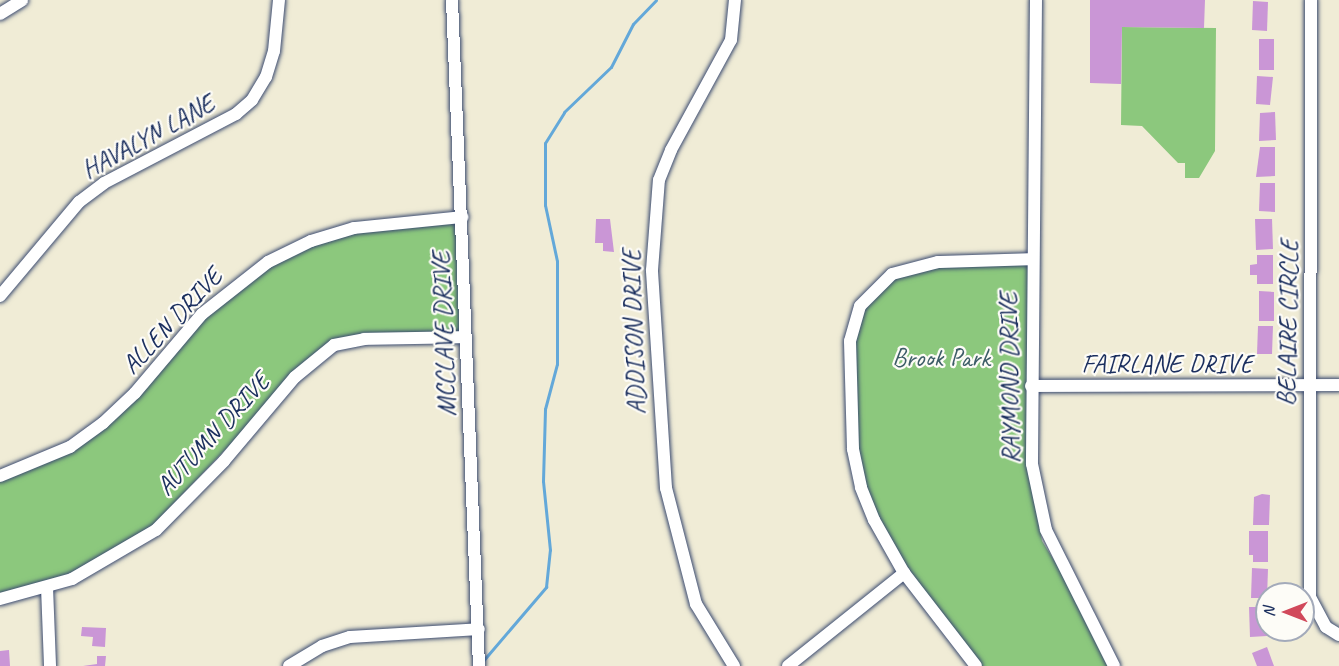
<!DOCTYPE html>
<style>
body{margin:0}
#map{position:relative;width:1339px;height:666px;overflow:hidden;background:#f0ecd6;font-family:Caveat,sans-serif}
div>[style]{position:absolute}
.green>*{inset:0;background:#8cc87d}
.stream>*{height:3px;margin:-1.5px;padding:0 1.5px;transform-origin:1.5px;border-radius:1.5px;background:#63a8d9}
.building>*{inset:0;background:#ca96d6}
.roads{filter:drop-shadow(0 0 2px #3b4b70) drop-shadow(0 0 2px #3b4b70)}
.minor>*{height:12px;margin:-6px;padding:0 6px;transform-origin:6px;border-radius:6px;background:#fff}
span{translate:-50% -50%;white-space:nowrap;text-align:center;line-height:1.15;-webkit-text-stroke:4.5px #fdfcf7;paint-order:stroke}
.street-label{font-size:26px;color:#1b2f5e}
.park-label{font-size:26px;color:#3d5d67}
.north{position:absolute;left:1255px;top:582px;width:60px;height:60px;box-sizing:border-box;background:#fdfcf7;border:2px solid #a3aaba;border-radius:50%;rotate:270deg;font-size:16px;font-weight:700;line-height:24px;text-align:center;color:#1b2f5e}
.north::after{content:'';display:block;margin:auto;width:21px;height:27px;background:#d1495b;clip-path:polygon(50% 0,100% 100%,50% 72%,0 100%)}
</style>
<div id="map">
<div class="green">
<div style="clip-path:polygon(1122px 27px,1216px 28px,1215px 151px,1199px 178px,1185px 178px,1185px 163px,1178px 163px,1142px 126px,1121px 125px)"></div>
<div style="clip-path:polygon(463px 215px,466px 334px,356px 339px,317px 354px,127px 552px,0 600px,0 476px,58px 453px,134px 397px,195px 320px,302px 245px,363px 227px)"></div>
<div style="clip-path:polygon(1034px 260px,1027px 449px,1042px 541px,1080px 602px,1108px 666px,977px 666px,870px 514px,853px 449px,852px 327px,881px 284px,933px 265px)"></div>
</div>
<div class="stream">
<div style="left:482px;top:662px;width:99px;rotate:-49.5deg"></div>
<div style="left:546px;top:587px;width:37px;rotate:-84deg"></div>
<div style="left:550px;top:550px;width:69px;rotate:-95.8deg"></div>
<div style="left:543px;top:481px;width:72px;rotate:-88.4deg"></div>
<div style="left:545px;top:409px;width:47px;rotate:-75.1deg"></div>
<div style="left:557px;top:364px;width:103px;rotate:-90deg"></div>
<div style="left:557px;top:261px;width:57px;rotate:-102.1deg"></div>
<div style="left:545px;top:205px;width:62px;rotate:-90deg"></div>
<div style="left:545px;top:143px;width:36px;rotate:-58deg"></div>
<div style="left:564px;top:112px;width:65px;rotate:-43.8deg"></div>
<div style="left:611px;top:67px;width:48px;rotate:-62.9deg"></div>
<div style="left:633px;top:24px;width:33px;rotate:-46deg"></div>
</div>
<div class="building">
<div style="clip-path:polygon(1090px 0,1205px 0,1204px 28px,1122px 27px,1121px 84px,1090px 83px)"></div>
<div style="clip-path:polygon(1253px 1px,1268px 2px,1267px 31px,1252px 30px)"></div>
<div style="clip-path:polygon(1259px 39px,1274px 39px,1274px 70px,1259px 70px)"></div>
<div style="clip-path:polygon(1257px 76px,1273px 77px,1270px 105px,1256px 104px)"></div>
<div style="clip-path:polygon(1275px 112px,1276px 140px,1259px 141px,1260px 113px)"></div>
<div style="clip-path:polygon(1260px 147px,1275px 147px,1275px 176px,1256px 177px)"></div>
<div style="clip-path:polygon(1260px 183px,1275px 183px,1275px 212px,1259px 211px)"></div>
<div style="clip-path:polygon(596px 219px,610px 219px,614px 252px,603px 251px,603px 243px,595px 243px)"></div>
<div style="clip-path:polygon(1255px 219px,1272px 219px,1273px 249px,1256px 250px)"></div>
<div style="clip-path:polygon(1257px 255px,1273px 255px,1273px 284px,1257px 284px,1257px 275px,1250px 275px,1250px 265px,1257px 264px)"></div>
<div style="clip-path:polygon(1259px 291px,1274px 292px,1274px 321px,1259px 321px)"></div>
<div style="clip-path:polygon(1258px 326px,1273px 326px,1272px 354px,1257px 354px)"></div>
<div style="clip-path:polygon(1262px 494px,1270px 495px,1269px 525px,1253px 525px,1254px 497px)"></div>
<div style="clip-path:polygon(1249px 531px,1268px 531px,1268px 562px,1253px 562px,1253px 555px,1249px 555px)"></div>
<div style="clip-path:polygon(1252px 568px,1268px 569px,1267px 598px,1251px 598px)"></div>
<div style="clip-path:polygon(1249px 607px,1266px 607px,1267px 636px,1250px 637px)"></div>
<div style="clip-path:polygon(82px 627px,106px 628px,105px 647px,92px 646px,93px 637px,81px 636px)"></div>
<div style="clip-path:polygon(1267px 647px,1274px 666px,1257px 666px,1252px 653px)"></div>
<div style="clip-path:polygon(9px 650px,10px 666px,0 666px,0 651px)"></div>
<div style="clip-path:polygon(97px 656px,106px 656px,105px 666px,83px 666px,97px 664px)"></div>
</div>
<div class="roads">
<div class="minor">
<div style="left:452px;top:0;width:667px;rotate:87.68deg"></div>
<div style="left:1036px;top:0;width:464px;rotate:90.5deg"></div>
<div style="left:1032px;top:464px;width:67px;rotate:78deg"></div>
<div style="left:1046px;top:530px;width:152px;rotate:63.4deg"></div>
<div style="left:1311px;top:0;width:597px;rotate:90.1deg"></div>
<div style="left:1310px;top:597px;width:34px;rotate:62deg"></div>
<div style="left:1326px;top:627px;width:15px;rotate:32deg"></div>
<div style="left:0;top:14px;width:26px;rotate:-32deg"></div>
<div style="left:0;top:296px;width:123px;rotate:-50deg"></div>
<div style="left:79px;top:202px;width:31px;rotate:-37deg"></div>
<div style="left:104px;top:183px;width:149px;rotate:-27.6deg"></div>
<div style="left:236px;top:114px;width:21px;rotate:-41deg"></div>
<div style="left:252px;top:100px;width:27px;rotate:-59deg"></div>
<div style="left:266px;top:77px;width:27px;rotate:-73deg"></div>
<div style="left:274px;top:51px;width:51px;rotate:-84.4deg"></div>
<div style="left:1031px;top:386px;width:308px;rotate:-0.2deg"></div>
<div style="left:0;top:476px;width:76px;rotate:-22.5deg"></div>
<div style="left:70px;top:447px;width:41px;rotate:-36deg"></div>
<div style="left:103px;top:423px;width:44px;rotate:-43.2deg"></div>
<div style="left:135px;top:393px;width:104px;rotate:-49.7deg"></div>
<div style="left:202px;top:314px;width:84px;rotate:-38.2deg"></div>
<div style="left:268px;top:262px;width:48px;rotate:-26deg"></div>
<div style="left:311px;top:241px;width:45px;rotate:-16.8deg"></div>
<div style="left:354px;top:228px;width:109px;rotate:-5.8deg"></div>
<div style="left:47px;top:587px;width:79px;rotate:87.8deg"></div>
<div style="left:0;top:599px;width:75px;rotate:-15.5deg"></div>
<div style="left:72px;top:579px;width:97px;rotate:-30.3deg"></div>
<div style="left:156px;top:530px;width:97px;rotate:-45.4deg"></div>
<div style="left:224px;top:461px;width:110px;rotate:-49.8deg"></div>
<div style="left:295px;top:377px;width:50px;rotate:-39.4deg"></div>
<div style="left:334px;top:345px;width:31px;rotate:-11deg"></div>
<div style="left:364px;top:339px;width:102px;rotate:-1.1deg"></div>
<div style="left:289px;top:666px;width:39px;rotate:-31deg"></div>
<div style="left:322px;top:646px;width:29px;rotate:-18deg"></div>
<div style="left:350px;top:637px;width:129px;rotate:-3.5deg"></div>
<div style="left:734px;top:666px;width:73px;rotate:-121.5deg"></div>
<div style="left:696px;top:604px;width:120px;rotate:-104.5deg"></div>
<div style="left:666px;top:488px;width:218px;rotate:-93.7deg"></div>
<div style="left:652px;top:270px;width:90px;rotate:-85.6deg"></div>
<div style="left:659px;top:180px;width:32px;rotate:-68deg"></div>
<div style="left:671px;top:150px;width:125px;rotate:-61.4deg"></div>
<div style="left:731px;top:40px;width:40px;rotate:-84.3deg"></div>
<div style="left:788px;top:666px;width:149px;rotate:-38.7deg"></div>
<div style="left:976px;top:666px;width:118px;rotate:-127.7deg"></div>
<div style="left:904px;top:573px;width:61px;rotate:-119.5deg"></div>
<div style="left:874px;top:520px;width:35px;rotate:-112deg"></div>
<div style="left:861px;top:487px;width:39px;rotate:-102deg"></div>
<div style="left:853px;top:449px;width:108px;rotate:-91.6deg"></div>
<div style="left:850px;top:341px;width:36px;rotate:-74deg"></div>
<div style="left:860px;top:306px;width:45px;rotate:-45deg"></div>
<div style="left:892px;top:274px;width:48px;rotate:-14.6deg"></div>
<div style="left:938px;top:262px;width:93px;rotate:-1.8deg"></div>
</div>
</div>
<div class="street-label">
<span style="left:148px;top:137px;rotate:-29deg">HAVALYN LANE</span>
<span style="left:172px;top:321px;rotate:-47deg">ALLEN DRIVE</span>
<span style="left:1288px;top:323px;rotate:-89deg">BELAIRE CIRCLE</span>
<span style="left:634px;top:332px;rotate:-92deg">ADDISON DRIVE</span>
<span style="left:444px;top:334px;rotate:-92deg">MCCLAVE DRIVE</span>
<span style="left:1167px;top:364px">FAIRLANE DRIVE</span>
<span style="left:1010px;top:378px;rotate:-91deg">RAYMOND DRIVE</span>
<span style="left:213px;top:434px;rotate:-48deg">AUTUMN DRIVE</span>
</div>
<div class="park-label">
<span style="left:941px;top:358px">Brook Park</span>
</div>
<div class="north">N</div>
</div>
